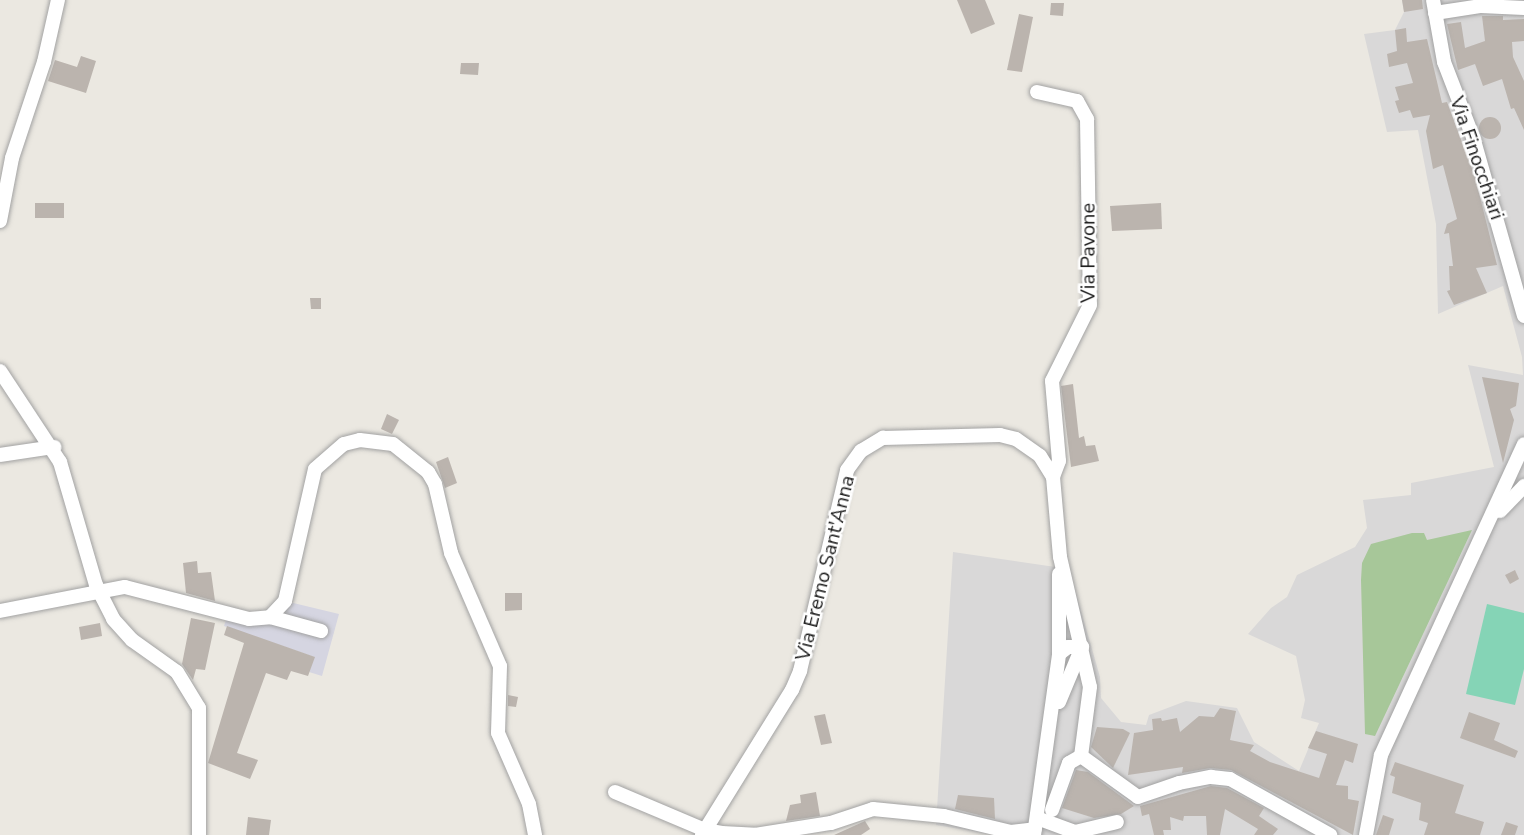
<!DOCTYPE html>
<style>
body{margin:0}
#map{position:relative;width:1524px;height:835px;overflow:hidden;background:#ebe8e1;font-family:"Nunito Sans",sans-serif}
div>[style]{position:absolute}
.residential>*{inset:0;background:#d9d8d8}
.forest>*{inset:0;background:#a7c799}
.pitch>*{inset:0;background:#85d4b6}
.plaza>*{inset:0;background:#d5d5e1}
.building>*{inset:0;background:#bbb4ae}
.round{border-radius:50%}
.roads{filter:drop-shadow(0 0 2px #a2a2a2) drop-shadow(0 0 2px #a2a2a2)}
.minor>*{height:14px;margin:-7px;padding:0 7px;transform-origin:7px;border-radius:7px;background:#fff}
span{translate:-50% -50%;white-space:nowrap;text-align:center;line-height:1.15;-webkit-text-stroke:5px #fff;paint-order:stroke}
.street-label{font-size:20px;color:#1b1b1b}
</style>
<div id="map">
<div class="residential">
<div style="clip-path:polygon(1402px 0,1524px 0,1524px 835px,997px 835px,936px 825px,953px 552px,1069px 569px,1100px 677px,1101px 698px,1121px 722px,1146px 725px,1149px 715px,1186px 701px,1237px 708px,1254px 742px,1299px 771px,1319px 723px,1301px 718px,1305px 700px,1296px 656px,1248px 634px,1271px 608px,1287px 597px,1297px 575px,1355px 547px,1367px 528px,1363px 500px,1411px 495px,1411px 483px,1494px 467px,1468px 365px,1523px 375px,1522px 357px,1503px 286px,1438px 314px,1436px 224px,1418px 130px,1387px 132px,1364px 34px,1395px 30px,1404px 12px)"></div>
</div>
<div class="forest">
<div style="clip-path:polygon(1472px 530px,1375px 736px,1365px 734px,1361px 580px,1362px 563px,1371px 544px,1412px 533px,1424px 533px,1427px 540px)"></div>
</div>
<div class="pitch">
<div style="clip-path:polygon(1487px 604px,1524px 613px,1524px 669px,1515px 705px,1466px 694px)"></div>
</div>
<div class="plaza">
<div style="clip-path:polygon(285px 601px,339px 614px,322px 676px,309px 672px,314px 657px,224px 626px,228px 613px,258px 620px)"></div>
</div>
<div class="building">
<div style="clip-path:polygon(957px 0,985px 0,995px 24px,971px 34px)"></div>
<div style="clip-path:polygon(1402px 0,1422px 0,1423px 9px,1404px 12px)"></div>
<div style="clip-path:polygon(1051px 3px,1064px 3px,1063px 16px,1050px 15px)"></div>
<div style="clip-path:polygon(1019px 14px,1033px 17px,1022px 72px,1007px 70px)"></div>
<div style="clip-path:polygon(1482px 16px,1503px 16px,1503px 20px,1524px 19px,1524px 41px,1512px 42px,1513px 57px,1524px 81px,1524px 130px,1514px 108px,1511px 109px,1502px 79px,1483px 86px,1475px 64px,1458px 70px,1447px 24px,1461px 22px,1465px 48px,1485px 41px)"></div>
<div style="clip-path:polygon(1406px 28px,1407px 42px,1427px 39px,1442px 103px,1447px 102px,1475px 177px,1497px 265px,1476px 268px,1487px 293px,1454px 305px,1447px 291px,1450px 290px,1449px 266px,1453px 266px,1449px 233px,1444px 234px,1447px 224px,1457px 219px,1443px 165px,1433px 169px,1426px 131px,1430px 115px,1413px 118px,1410px 110px,1399px 113px,1395px 101px,1399px 100px,1395px 87px,1413px 83px,1407px 63px,1389px 67px,1387px 54px,1397px 51px,1395px 30px)"></div>
<div style="clip-path:polygon(81px 56px,96px 61px,86px 93px,48px 81px,55px 60px,77px 67px)"></div>
<div style="clip-path:polygon(461px 63px,479px 63px,478px 75px,460px 74px)"></div>
<div class="round" style="left:1479px;top:117px;width:22px;height:22px"></div>
<div style="clip-path:polygon(35px 203px,64px 203px,64px 218px,35px 218px)"></div>
<div style="clip-path:polygon(1161px 203px,1162px 229px,1112px 231px,1110px 206px)"></div>
<div style="clip-path:polygon(310px 298px,321px 298px,321px 309px,311px 309px)"></div>
<div style="clip-path:polygon(1482px 377px,1519px 383px,1516px 406px,1510px 409px,1514px 420px,1503px 463px)"></div>
<div style="clip-path:polygon(1073px 384px,1079px 438px,1084px 436px,1086px 446px,1095px 445px,1099px 461px,1071px 467px,1061px 386px)"></div>
<div style="clip-path:polygon(387px 414px,399px 420px,392px 434px,381px 429px)"></div>
<div style="clip-path:polygon(448px 457px,457px 483px,445px 488px,436px 462px)"></div>
<div style="clip-path:polygon(197px 561px,198px 573px,211px 572px,215px 601px,186px 593px,183px 563px)"></div>
<div style="clip-path:polygon(1515px 570px,1519px 579px,1510px 584px,1505px 575px)"></div>
<div style="clip-path:polygon(505px 593px,522px 593px,522px 610px,505px 611px)"></div>
<div style="clip-path:polygon(191px 618px,215px 623px,205px 670px,196px 669px,193px 680px,182px 664px)"></div>
<div style="clip-path:polygon(100px 623px,102px 636px,81px 640px,79px 627px)"></div>
<div style="clip-path:polygon(227px 626px,315px 657px,308px 676px,291px 671px,287px 680px,266px 673px,237px 753px,258px 760px,250px 779px,208px 763px,244px 643px,224px 635px)"></div>
<div style="clip-path:polygon(508px 695px,518px 697px,516px 707px,508px 706px)"></div>
<div style="clip-path:polygon(1220px 708px,1236px 711px,1230px 740px,1254px 745px,1250px 751px,1270px 762px,1319px 778px,1327px 754px,1308px 748px,1316px 731px,1358px 744px,1353px 763px,1345px 760px,1336px 785px,1348px 786px,1348px 799px,1359px 801px,1353px 835px,1231px 770px,1210px 768px,1182px 773px,1183px 767px,1128px 775px,1134px 733px,1153px 730px,1152px 719px,1161px 718px,1162px 721px,1177px 718px,1180px 732px,1199px 716px,1214px 717px)"></div>
<div style="clip-path:polygon(1469px 712px,1500px 723px,1494px 740px,1518px 751px,1515px 758px,1460px 738px)"></div>
<div style="clip-path:polygon(825px 714px,832px 743px,821px 745px,814px 716px)"></div>
<div style="clip-path:polygon(1097px 727px,1123px 729px,1130px 733px,1113px 768px,1091px 747px)"></div>
<div style="clip-path:polygon(1395px 762px,1464px 785px,1455px 813px,1484px 822px,1480px 835px,1424px 835px,1428px 823px,1419px 820px,1421px 803px,1392px 793px,1395px 777px,1390px 775px)"></div>
<div style="clip-path:polygon(1076px 770px,1088px 772px,1134px 806px,1121px 814px,1094px 818px,1062px 808px)"></div>
<div style="clip-path:polygon(1211px 786px,1227px 788px,1264px 808px,1259px 816px,1278px 829px,1273px 835px,1254px 835px,1258px 829px,1225px 809px,1220px 835px,1207px 835px,1206px 816px,1184px 816px,1183px 821px,1170px 817px,1171px 830px,1163px 830px,1164px 835px,1154px 835px,1149px 814px,1142px 816px,1140px 806px)"></div>
<div style="clip-path:polygon(816px 792px,820px 816px,786px 821px,790px 805px,801px 803px,800px 795px)"></div>
<div style="clip-path:polygon(958px 795px,994px 798px,995px 819px,955px 809px)"></div>
<div style="clip-path:polygon(1383px 815px,1394px 819px,1389px 835px,1376px 835px)"></div>
<div style="clip-path:polygon(248px 817px,271px 820px,269px 835px,246px 835px)"></div>
<div style="clip-path:polygon(865px 821px,870px 829px,861px 835px,834px 835px)"></div>
<div style="clip-path:polygon(1506px 822px,1518px 826px,1515px 835px,1501px 835px)"></div>
</div>
<div class="roads">
<div class="minor">
<div style="left:1433px;top:0;width:63px;rotate:79.9deg"></div>
<div style="left:1444px;top:62px;width:80px;rotate:68.9deg"></div>
<div style="left:1473px;top:137px;width:186px;rotate:74.1deg"></div>
<div style="left:1435px;top:13px;width:47px;rotate:-8.7deg"></div>
<div style="left:1481px;top:6px;width:43px;rotate:2.7deg"></div>
<div style="left:1037px;top:92px;width:41px;rotate:12.7deg"></div>
<div style="left:1077px;top:101px;width:21px;rotate:61deg"></div>
<div style="left:1087px;top:119px;width:186px;rotate:89.1deg"></div>
<div style="left:1090px;top:305px;width:85px;rotate:116.6deg"></div>
<div style="left:1052px;top:381px;width:80px;rotate:85deg"></div>
<div style="left:1059px;top:461px;width:17px;rotate:111deg"></div>
<div style="left:0;top:221px;width:64px;rotate:-79.2deg"></div>
<div style="left:12px;top:158px;width:101px;rotate:-71.6deg"></div>
<div style="left:44px;top:62px;width:64px;rotate:-77.3deg"></div>
<div style="left:0;top:371px;width:109px;rotate:56.6deg"></div>
<div style="left:60px;top:462px;width:128px;rotate:73.7deg"></div>
<div style="left:96px;top:585px;width:38px;rotate:63deg"></div>
<div style="left:113px;top:619px;width:28px;rotate:48deg"></div>
<div style="left:132px;top:640px;width:55px;rotate:35.4deg"></div>
<div style="left:177px;top:672px;width:42px;rotate:58.6deg"></div>
<div style="left:199px;top:708px;width:127px;rotate:90deg"></div>
<div style="left:0;top:455px;width:55px;rotate:-8.4deg"></div>
<div style="left:1500px;top:511px;width:35px;rotate:-46deg"></div>
<div style="left:0;top:611px;width:127px;rotate:-10.9deg"></div>
<div style="left:125px;top:587px;width:128px;rotate:14.5deg"></div>
<div style="left:249px;top:619px;width:21px;rotate:-5deg"></div>
<div style="left:270px;top:617px;width:22px;rotate:-47deg"></div>
<div style="left:285px;top:601px;width:135px;rotate:-77.2deg"></div>
<div style="left:315px;top:469px;width:38px;rotate:-41deg"></div>
<div style="left:344px;top:444px;width:16px;rotate:-14deg"></div>
<div style="left:360px;top:440px;width:33px;rotate:7deg"></div>
<div style="left:393px;top:444px;width:45px;rotate:38.7deg"></div>
<div style="left:428px;top:472px;width:14px;rotate:60deg"></div>
<div style="left:435px;top:484px;width:71px;rotate:76.9deg"></div>
<div style="left:451px;top:553px;width:123px;rotate:66.6deg"></div>
<div style="left:500px;top:666px;width:67px;rotate:91.7deg"></div>
<div style="left:498px;top:733px;width:77px;rotate:66.4deg"></div>
<div style="left:529px;top:804px;width:32px;rotate:79deg"></div>
<div style="left:270px;top:617px;width:53px;rotate:15.4deg"></div>
<div style="left:1059px;top:702px;width:60px;rotate:-67.3deg"></div>
<div style="left:1082px;top:647px;width:14px;rotate:180deg"></div>
<div style="left:1068px;top:647px;width:11px;rotate:142deg"></div>
<div style="left:1081px;top:756px;width:70px;rotate:35.7deg"></div>
<div style="left:1138px;top:797px;width:43px;rotate:-18.9deg"></div>
<div style="left:1179px;top:783px;width:33px;rotate:-11deg"></div>
<div style="left:1211px;top:777px;width:19px;rotate:6deg"></div>
<div style="left:1230px;top:779px;width:115px;rotate:29.2deg"></div>
<div style="left:615px;top:792px;width:98px;rotate:22.9deg"></div>
<div style="left:705px;top:830px;width:17px;rotate:10deg"></div>
<div style="left:722px;top:833px;width:33px;rotate:3deg"></div>
<div style="left:755px;top:835px;width:77px;rotate:-9deg"></div>
<div style="left:831px;top:823px;width:44px;rotate:-18.4deg"></div>
<div style="left:873px;top:809px;width:71px;rotate:5.6deg"></div>
<div style="left:944px;top:816px;width:69px;rotate:13.4deg"></div>
<div style="left:1011px;top:832px;width:24px;rotate:-7deg"></div>
<div style="left:1052px;top:810px;width:50px;rotate:-70.1deg"></div>
<div style="left:1069px;top:763px;width:14px;rotate:-30deg"></div>
<div style="left:1037px;top:818px;width:40px;rotate:20.2deg"></div>
<div style="left:1075px;top:832px;width:43px;rotate:-13.4deg"></div>
<div style="left:702px;top:835px;width:171px;rotate:-58.2deg"></div>
<div style="left:792px;top:690px;width:21px;rotate:-67deg"></div>
<div style="left:800px;top:671px;width:206px;rotate:-76.8deg"></div>
<div style="left:847px;top:470px;width:24px;rotate:-54deg"></div>
<div style="left:861px;top:451px;width:26px;rotate:-31deg"></div>
<div style="left:883px;top:438px;width:117px;rotate:-1.5deg"></div>
<div style="left:1000px;top:435px;width:16px;rotate:14deg"></div>
<div style="left:1016px;top:439px;width:29px;rotate:35deg"></div>
<div style="left:1040px;top:456px;width:25px;rotate:58deg"></div>
<div style="left:1053px;top:477px;width:80px;rotate:85deg"></div>
<div style="left:1060px;top:557px;width:133px;rotate:77deg"></div>
<div style="left:1090px;top:687px;width:70px;rotate:97.4deg"></div>
<div style="left:1034px;top:835px;width:183px;rotate:-82.1deg"></div>
<div style="left:1059px;top:654px;width:80px;rotate:-90deg"></div>
<div style="left:1366px;top:835px;width:81px;rotate:-79.4deg"></div>
<div style="left:1381px;top:755px;width:342px;rotate:-65.3deg"></div>
</div>
</div>
<div class="street-label">
<span style="left:1477px;top:158px;rotate:71deg">Via Finocchiari</span>
<span style="left:1088px;top:253px;rotate:-90deg">Via Pavone</span>
<span style="left:825px;top:568px;rotate:-76deg">Via Eremo Sant'Anna</span>
</div>
</div>
